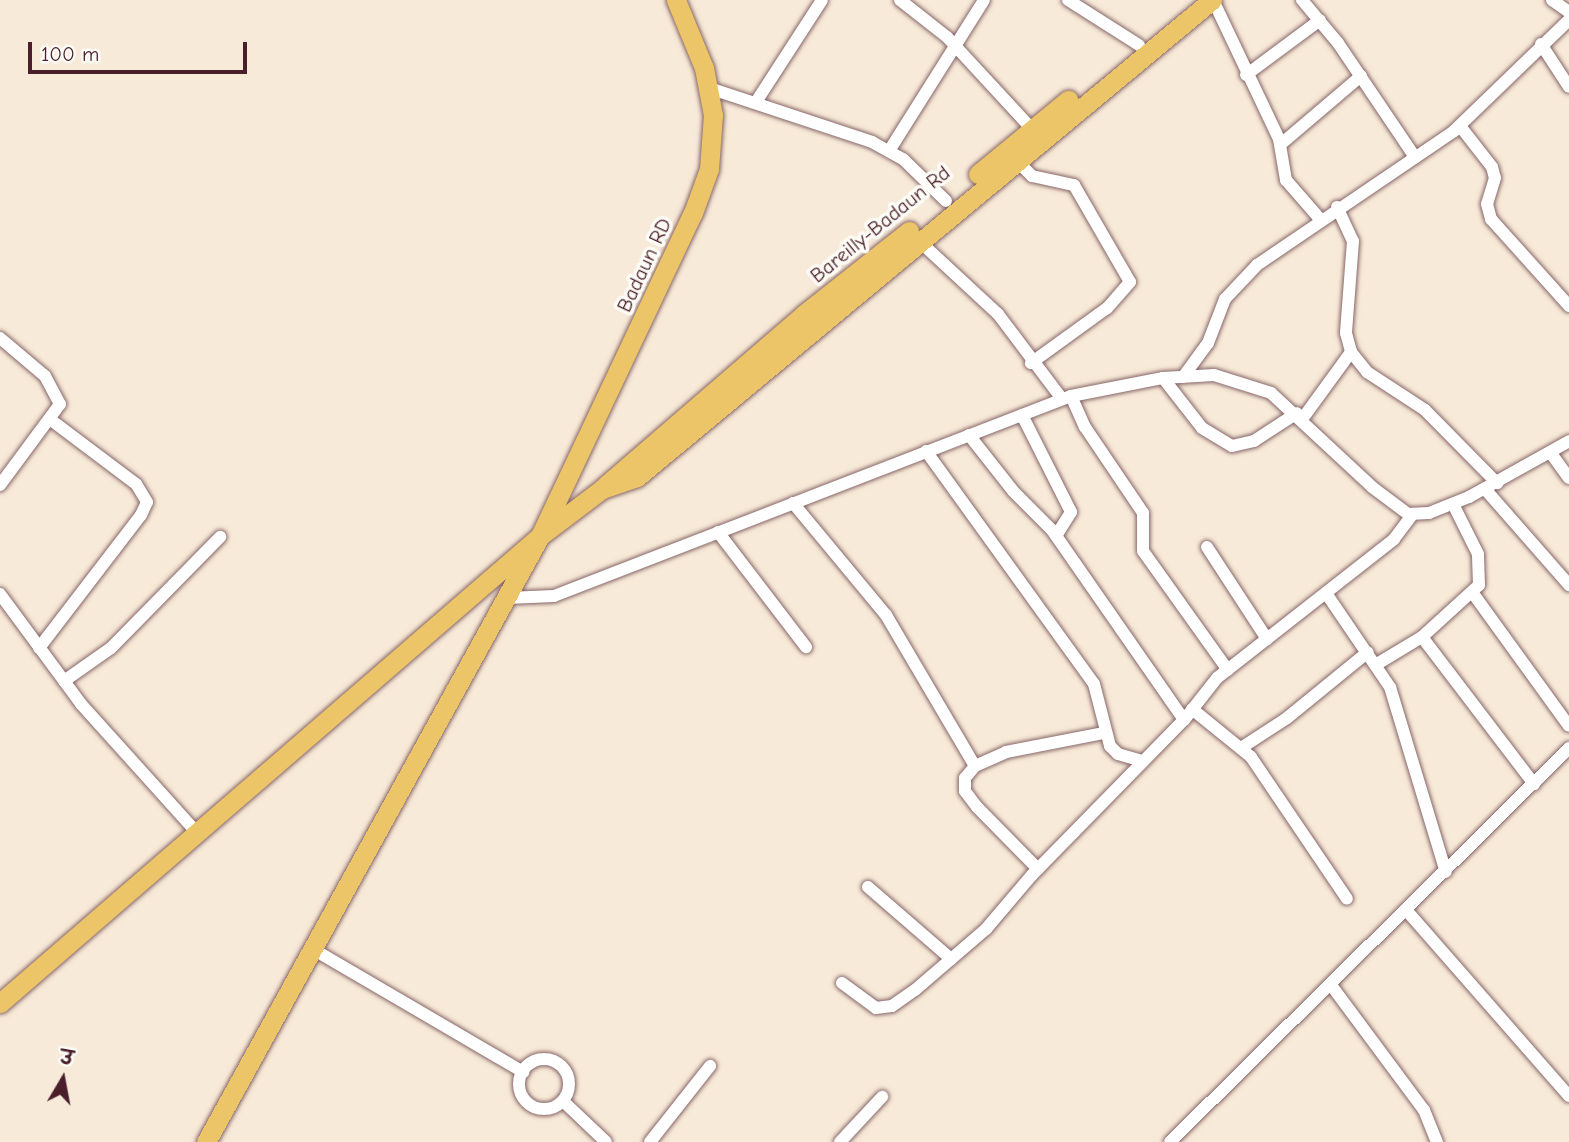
<!DOCTYPE html>
<meta charset="utf-8">
<style>
body{margin:0}
#map{position:relative;width:1569px;height:1142px;overflow:hidden;background:#f8ead8;font-family:"Comic Neue","Playpen Sans Deva",sans-serif}
div>[style]{position:absolute}
.roads{filter:drop-shadow(0 0 2px #876668) drop-shadow(0 0 2px #876668)}
.minor>*{height:12px;margin:-6px;padding:0 6px;transform-origin:6px;border-radius:6px;background:#fff}
.minor>.ring{margin:-6px;padding:0;box-sizing:content-box;background:none;border:12px solid #fff;border-radius:50%}
.primary>*{height:19px;margin:-9.5px;padding:0 9.5px;transform-origin:9.5px;border-radius:9.5px;background:#edc569}
span{translate:-50% -50%;white-space:nowrap;text-align:center;line-height:1.15;-webkit-text-stroke:7px #fdfcf7;paint-order:stroke}
.street-label{font-size:21px;color:#4a1f2b}
.north{position:absolute;left:28px;top:1044px;width:70px;height:70px;-webkit-text-stroke:5px #fdfcf7;paint-order:stroke;rotate:10deg;font-size:19px;font-weight:700;line-height:28px;text-align:center;color:#4a1f2b}
.north::after{content:'';display:block;margin:auto;width:24px;height:32px;background:#4a1f2b;clip-path:polygon(50% 0,100% 100%,50% 72%,0 100%)}
.scale{position:absolute;left:28px;top:42px;width:219px;height:32px;box-sizing:border-box;border:4px solid #4a1f2b;border-top:0;padding-left:9px;font-size:21px;line-height:24px;white-space:nowrap;color:#4a1f2b;-webkit-text-stroke:5px #fdfcf7;paint-order:stroke}
</style>
<div id="map">
<div class="roads">
<div class="minor">
<div style="left:900px;top:0;width:60px;rotate:38.2deg"></div>
<div style="left:947px;top:37px;width:125px;rotate:47.3deg"></div>
<div style="left:1068px;top:0;width:84px;rotate:32.4deg"></div>
<div style="left:1213px;top:0;width:154px;rotate:64.6deg"></div>
<div style="left:1279px;top:139px;width:42px;rotate:80.3deg"></div>
<div style="left:1286px;top:180px;width:52px;rotate:48.9deg"></div>
<div style="left:1302px;top:0;width:56px;rotate:50.1deg"></div>
<div style="left:1338px;top:43px;width:138px;rotate:56deg"></div>
<div style="left:1552px;top:0;width:21px;rotate:35deg"></div>
<div style="left:1541px;top:44px;width:51px;rotate:56.9deg"></div>
<div style="left:1246px;top:75px;width:92px;rotate:-36.6deg"></div>
<div style="left:709px;top:88px;width:172px;rotate:18.3deg"></div>
<div style="left:872px;top:142px;width:35px;rotate:29deg"></div>
<div style="left:903px;top:159px;width:60px;rotate:44.3deg"></div>
<div style="left:756px;top:102px;width:121px;rotate:-57.1deg"></div>
<div style="left:1460px;top:126px;width:52px;rotate:52deg"></div>
<div style="left:1492px;top:167px;width:11px;rotate:75deg"></div>
<div style="left:1495px;top:178px;width:27px;rotate:107deg"></div>
<div style="left:1487px;top:204px;width:16px;rotate:75deg"></div>
<div style="left:1491px;top:219px;width:117px;rotate:48.1deg"></div>
<div style="left:1281px;top:144px;width:105px;rotate:-40.4deg"></div>
<div style="left:889px;top:151px;width:178px;rotate:-57.8deg"></div>
<div style="left:1016px;top:160px;width:23px;rotate:45deg"></div>
<div style="left:1032px;top:176px;width:43px;rotate:12.1deg"></div>
<div style="left:1074px;top:185px;width:112px;rotate:60deg"></div>
<div style="left:1130px;top:282px;width:35px;rotate:131deg"></div>
<div style="left:1107px;top:308px;width:94px;rotate:144.1deg"></div>
<div style="left:1337px;top:207px;width:38px;rotate:65deg"></div>
<div style="left:1353px;top:241px;width:92px;rotate:94.4deg"></div>
<div style="left:1346px;top:333px;width:20px;rotate:75deg"></div>
<div style="left:1351px;top:352px;width:26px;rotate:51deg"></div>
<div style="left:1367px;top:372px;width:69px;rotate:33.2deg"></div>
<div style="left:1425px;top:410px;width:103px;rotate:45.4deg"></div>
<div style="left:918px;top:240px;width:109px;rotate:42.8deg"></div>
<div style="left:998px;top:314px;width:106px;rotate:53deg"></div>
<div style="left:0;top:338px;width:59px;rotate:40.2deg"></div>
<div style="left:45px;top:376px;width:32px;rotate:62deg"></div>
<div style="left:60px;top:404px;width:101px;rotate:126.5deg"></div>
<div style="left:1183px;top:377px;width:42px;rotate:-53.7deg"></div>
<div style="left:1208px;top:343px;width:47px;rotate:-68.9deg"></div>
<div style="left:1225px;top:299px;width:47px;rotate:-46.7deg"></div>
<div style="left:1257px;top:265px;width:238px;rotate:-34.2deg"></div>
<div style="left:1454px;top:131px;width:160px;rotate:-44deg"></div>
<div style="left:1163px;top:378px;width:63px;rotate:52deg"></div>
<div style="left:1202px;top:428px;width:35px;rotate:31deg"></div>
<div style="left:1232px;top:446px;width:23px;rotate:-13deg"></div>
<div style="left:1254px;top:441px;width:51px;rotate:-33.1deg"></div>
<div style="left:1071px;top:396px;width:34px;rotate:66deg"></div>
<div style="left:1085px;top:427px;width:104px;rotate:56deg"></div>
<div style="left:1143px;top:513px;width:38px;rotate:90deg"></div>
<div style="left:1143px;top:551px;width:146px;rotate:54.5deg"></div>
<div style="left:1022px;top:415px;width:109px;rotate:63.2deg"></div>
<div style="left:1071px;top:512px;width:28px;rotate:122deg"></div>
<div style="left:1303px;top:418px;width:82px;rotate:-54deg"></div>
<div style="left:969px;top:435px;width:71px;rotate:51.8deg"></div>
<div style="left:1013px;top:491px;width:55px;rotate:45deg"></div>
<div style="left:1052px;top:530px;width:231px;rotate:55.2deg"></div>
<div style="left:926px;top:451px;width:287px;rotate:54.2deg"></div>
<div style="left:1094px;top:684px;width:64px;rotate:75.5deg"></div>
<div style="left:1110px;top:746px;width:11px;rotate:45deg"></div>
<div style="left:1118px;top:754px;width:26px;rotate:16deg"></div>
<div style="left:1550px;top:452px;width:32px;rotate:54deg"></div>
<div style="left:1485px;top:489px;width:128px;rotate:48.8deg"></div>
<div style="left:793px;top:503px;width:146px;rotate:50.3deg"></div>
<div style="left:886px;top:615px;width:175px;rotate:59.5deg"></div>
<div style="left:718px;top:532px;width:145px;rotate:52.6deg"></div>
<div style="left:1207px;top:547px;width:110px;rotate:56.9deg"></div>
<div style="left:1472px;top:592px;width:165px;rotate:54.1deg"></div>
<div style="left:1326px;top:593px;width:114px;rotate:55.8deg"></div>
<div style="left:1390px;top:687px;width:193px;rotate:73.2deg"></div>
<div style="left:0;top:594px;width:137px;rotate:53.6deg"></div>
<div style="left:81px;top:704px;width:173px;rotate:48deg"></div>
<div style="left:507px;top:598px;width:47px;rotate:-2.4deg"></div>
<div style="left:554px;top:596px;width:554px;rotate:-21.15deg"></div>
<div style="left:1071px;top:396px;width:94px;rotate:-11.1deg"></div>
<div style="left:1163px;top:378px;width:51px;rotate:-3.4deg"></div>
<div style="left:1214px;top:375px;width:60px;rotate:17.5deg"></div>
<div style="left:1271px;top:393px;width:138px;rotate:42.9deg"></div>
<div style="left:1372px;top:487px;width:45px;rotate:36.9deg"></div>
<div style="left:1408px;top:514px;width:21px;rotate:-3deg"></div>
<div style="left:1429px;top:513px;width:43px;rotate:-21.8deg"></div>
<div style="left:1469px;top:497px;width:115px;rotate:-29.2deg"></div>
<div style="left:1422px;top:637px;width:185px;rotate:52.7deg"></div>
<div style="left:39px;top:648px;width:168px;rotate:-52.5deg"></div>
<div style="left:141px;top:515px;width:14px;rotate:-65deg"></div>
<div style="left:147px;top:502px;width:21px;rotate:-121deg"></div>
<div style="left:136px;top:484px;width:106px;rotate:-143deg"></div>
<div style="left:1377px;top:664px;width:52px;rotate:-31deg"></div>
<div style="left:1422px;top:637px;width:77px;rotate:-42.4deg"></div>
<div style="left:1479px;top:585px;width:31px;rotate:-92deg"></div>
<div style="left:1478px;top:554px;width:56px;rotate:-116.6deg"></div>
<div style="left:64px;top:681px;width:57px;rotate:-35.1deg"></div>
<div style="left:111px;top:648px;width:156px;rotate:-45.5deg"></div>
<div style="left:1192px;top:709px;width:76px;rotate:39.1deg"></div>
<div style="left:1251px;top:757px;width:171px;rotate:55.9deg"></div>
<div style="left:1241px;top:748px;width:55px;rotate:-33.1deg"></div>
<div style="left:1287px;top:718px;width:104px;rotate:-39.2deg"></div>
<div style="left:1038px;top:869px;width:87px;rotate:-134.5deg"></div>
<div style="left:977px;top:807px;width:20px;rotate:-127deg"></div>
<div style="left:965px;top:791px;width:13px;rotate:-90deg"></div>
<div style="left:965px;top:778px;width:16px;rotate:-50deg"></div>
<div style="left:975px;top:766px;width:34px;rotate:-24deg"></div>
<div style="left:1006px;top:752px;width:100px;rotate:-11deg"></div>
<div style="left:868px;top:887px;width:110px;rotate:40.9deg"></div>
<div style="left:1407px;top:911px;width:246px;rotate:48.8deg"></div>
<div style="left:311px;top:948px;width:246px;rotate:30.3deg"></div>
<div style="left:842px;top:983px;width:42px;rotate:36.3deg"></div>
<div style="left:876px;top:1008px;width:16px;rotate:-7deg"></div>
<div style="left:892px;top:1006px;width:28px;rotate:-35deg"></div>
<div style="left:915px;top:990px;width:94px;rotate:-40.7deg"></div>
<div style="left:986px;top:929px;width:71px;rotate:-49.6deg"></div>
<div style="left:1032px;top:875px;width:217px;rotate:-45.6deg"></div>
<div style="left:1184px;top:720px;width:53px;rotate:-51.8deg"></div>
<div style="left:1217px;top:678px;width:225px;rotate:-38.1deg"></div>
<div style="left:1394px;top:539px;width:31px;rotate:-53deg"></div>
<div style="left:1331px;top:985px;width:156px;rotate:53.4deg"></div>
<div style="left:1424px;top:1110px;width:35px;rotate:68deg"></div>
<div class="ring" style="left:519px;top:1059px;width:38px;height:38px"></div>
<div style="left:563px;top:1101px;width:59px;rotate:43.6deg"></div>
<div style="left:650px;top:1142px;width:97px;rotate:-51.7deg"></div>
<div style="left:840px;top:1142px;width:62px;rotate:-47deg"></div>
<div style="left:1170px;top:1142px;width:561px;rotate:-44.64deg"></div>
</div>
<div class="primary">
<div style="left:978px;top:174px;width:117px;rotate:-39.4deg"></div>
<div style="left:605px;top:486px;width:263px;rotate:-40.8deg"></div>
<div style="left:804px;top:314px;width:134px;rotate:-38.3deg"></div>
<div style="left:0;top:1003px;width:714px;rotate:-40.85deg"></div>
<div style="left:540px;top:536px;width:78px;rotate:-37.2deg"></div>
<div style="left:602px;top:489px;width:37px;rotate:-19deg"></div>
<div style="left:637px;top:477px;width:747px;rotate:-39.68deg"></div>
<div style="left:206px;top:1142px;width:692px;rotate:-61.14deg"></div>
<div style="left:540px;top:536px;width:357px;rotate:-64.7deg"></div>
<div style="left:693px;top:213px;width:47px;rotate:-70deg"></div>
<div style="left:709px;top:169px;width:54px;rotate:-85.8deg"></div>
<div style="left:713px;top:115px;width:48px;rotate:-100.8deg"></div>
<div style="left:704px;top:68px;width:74px;rotate:-112.4deg"></div>
</div>
</div>
<div class="street-label">
<span style="left:880px;top:224px;rotate:-39deg">Bareilly-Badaun Rd</span>
<span style="left:644px;top:265px;rotate:-65deg">Badaun RD</span>
</div>
<div class="north">उ</div>
<div class="scale">100 m</div>
</div>
